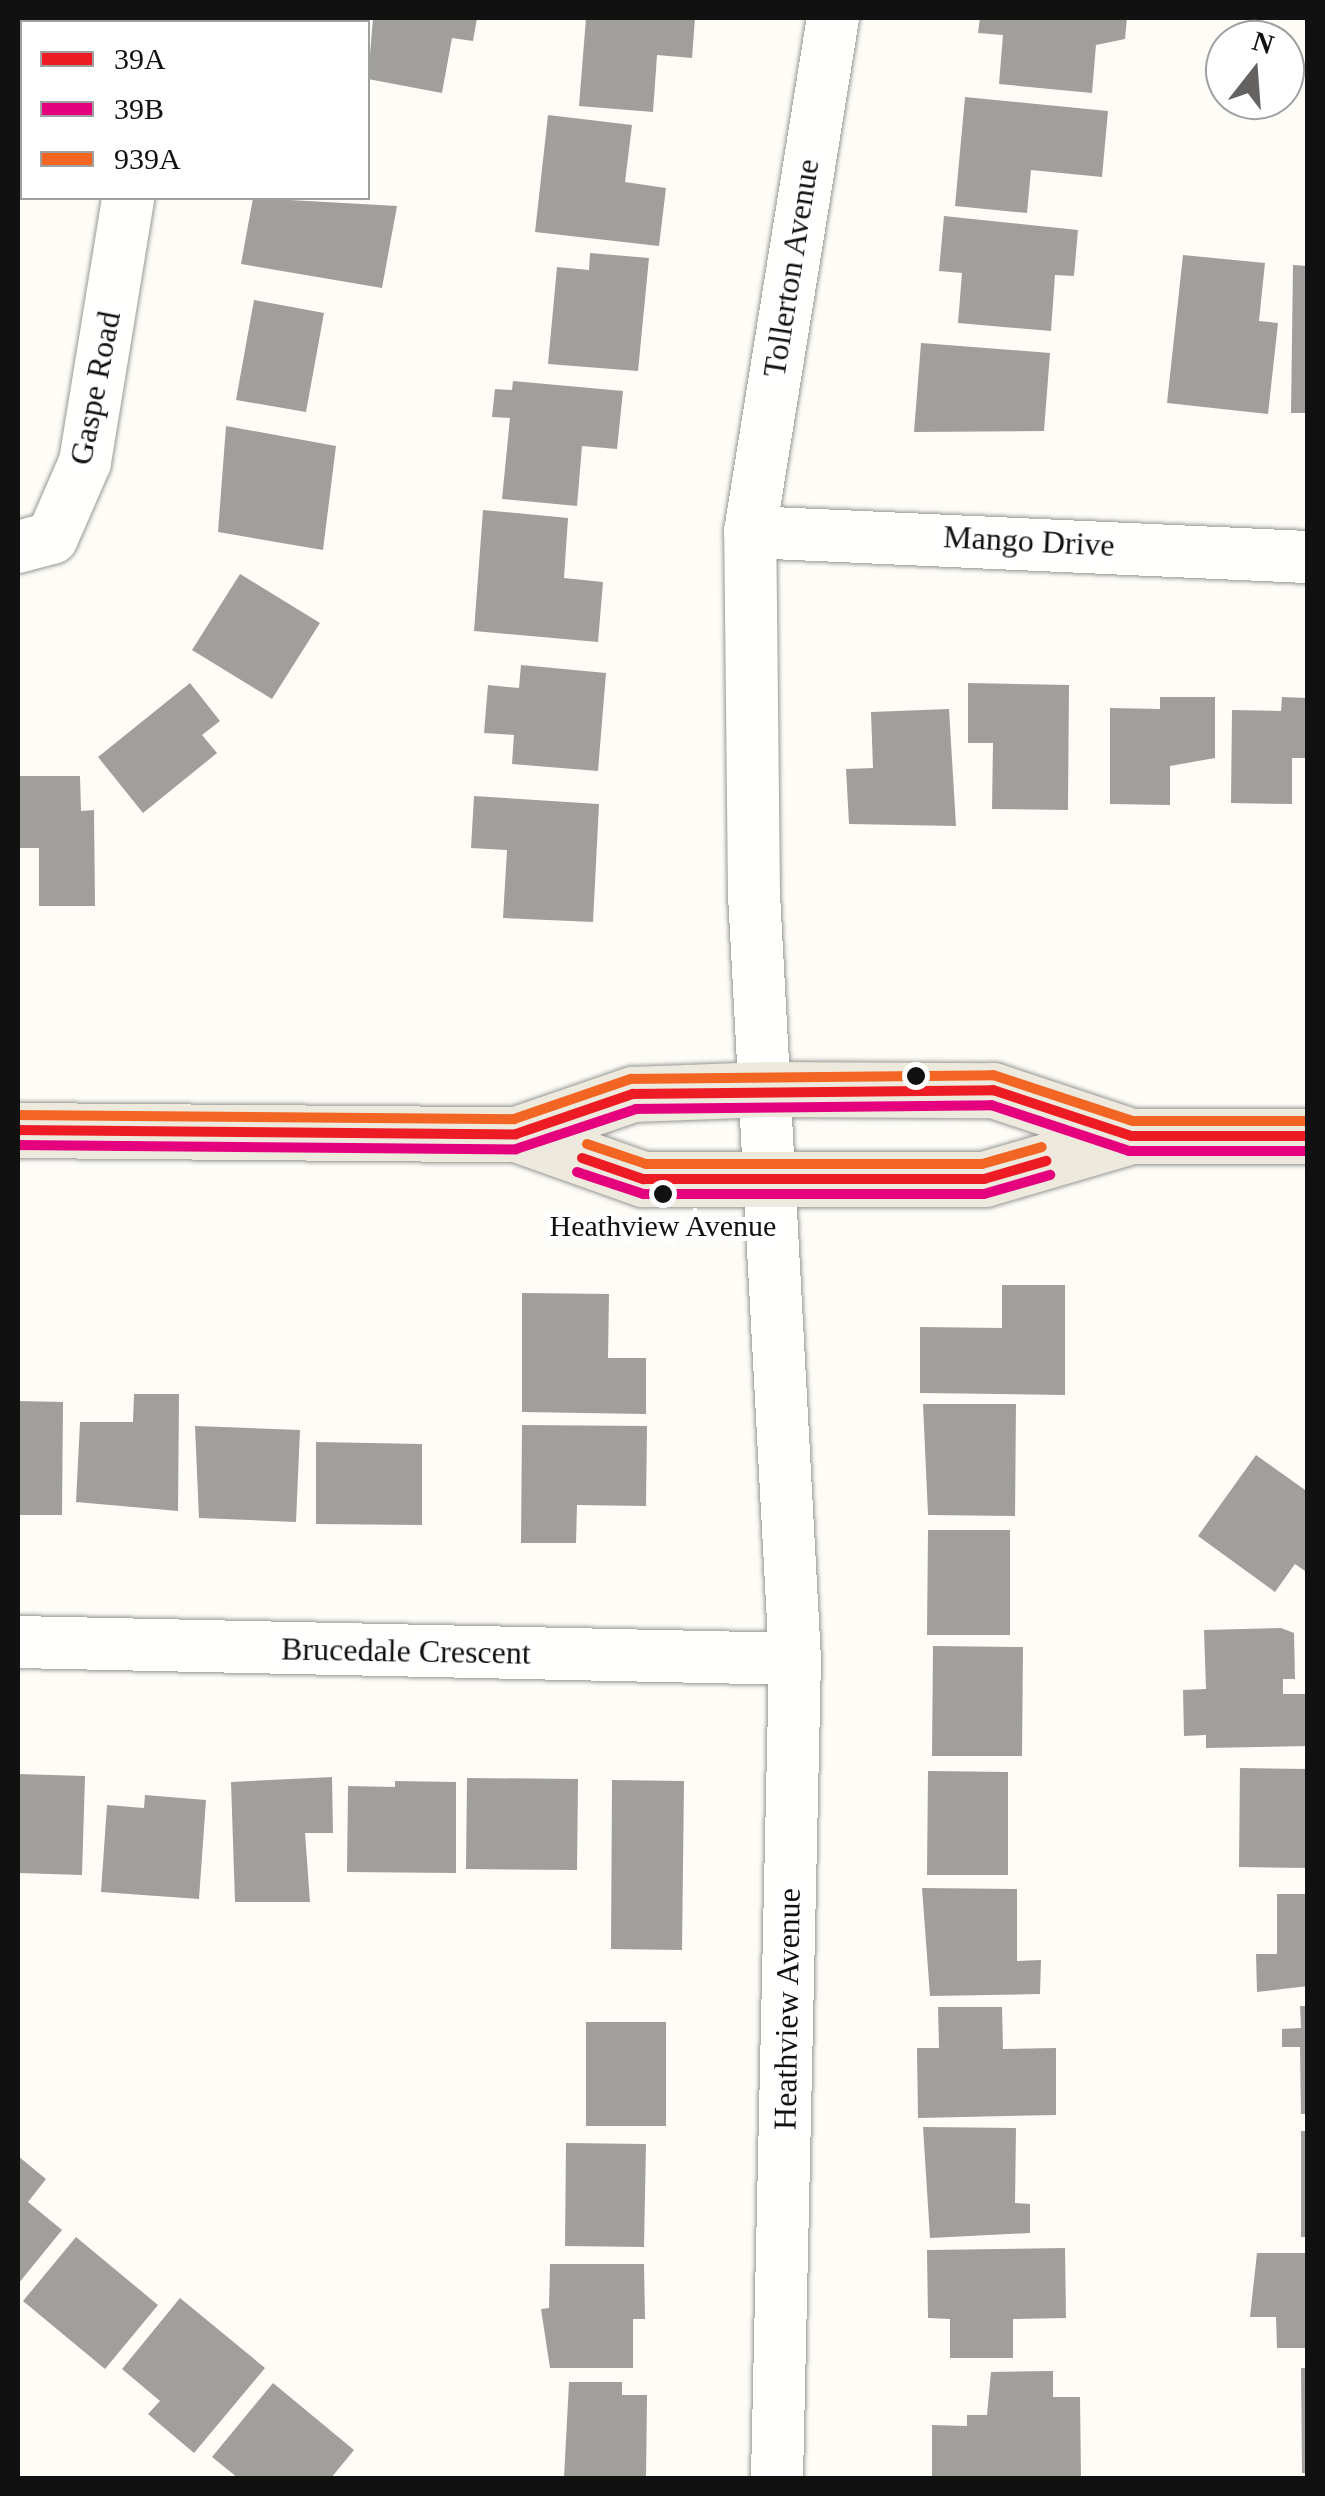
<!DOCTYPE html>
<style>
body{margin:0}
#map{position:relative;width:1325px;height:2496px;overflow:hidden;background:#fdfcf7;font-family:"Times New Roman",serif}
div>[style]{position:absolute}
.building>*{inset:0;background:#a19f9c}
.roads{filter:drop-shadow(0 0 2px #979795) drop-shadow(0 0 2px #979795)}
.minor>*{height:52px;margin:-26px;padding:0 26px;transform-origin:26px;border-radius:26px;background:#fffffe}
.major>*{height:55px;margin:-27.5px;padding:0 27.5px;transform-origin:27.5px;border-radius:27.5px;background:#ede9dc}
.bus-1>*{height:10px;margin:-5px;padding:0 5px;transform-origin:5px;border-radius:5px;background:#ed1c24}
.bus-2>*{height:10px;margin:-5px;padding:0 5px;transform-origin:5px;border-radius:5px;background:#e5007d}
.bus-3>*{height:10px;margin:-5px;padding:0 5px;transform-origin:5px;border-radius:5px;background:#f26522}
.dots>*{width:28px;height:28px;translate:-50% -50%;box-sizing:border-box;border:5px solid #fff;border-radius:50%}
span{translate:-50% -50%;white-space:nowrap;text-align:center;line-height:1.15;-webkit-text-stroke:10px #fff;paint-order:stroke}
.bus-label{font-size:30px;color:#111}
.street-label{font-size:32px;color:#111}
.frame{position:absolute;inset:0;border:20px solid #111;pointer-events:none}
.legend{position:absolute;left:20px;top:20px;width:350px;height:180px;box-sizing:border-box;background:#fff;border:2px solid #a0a0a0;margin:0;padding:12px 18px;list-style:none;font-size:30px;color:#111}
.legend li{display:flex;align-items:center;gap:20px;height:50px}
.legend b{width:50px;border:2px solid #a0a0a0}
.north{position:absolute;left:1205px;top:20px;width:100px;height:100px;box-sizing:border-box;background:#fff;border:2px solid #a0a0a0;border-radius:50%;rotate:17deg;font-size:28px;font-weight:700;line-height:40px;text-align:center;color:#111}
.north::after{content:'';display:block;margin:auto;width:35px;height:45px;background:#646362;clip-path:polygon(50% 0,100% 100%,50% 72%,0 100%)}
</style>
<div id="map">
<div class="building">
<div style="clip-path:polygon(248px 18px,352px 18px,247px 22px)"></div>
<div style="clip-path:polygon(373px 18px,477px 18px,473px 41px,452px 38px,442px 93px,368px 79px)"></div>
<div style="clip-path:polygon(586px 18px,695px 18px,692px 58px,657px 55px,653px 112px,579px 106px)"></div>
<div style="clip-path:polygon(980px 18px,1127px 18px,1125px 39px,1096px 45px,1092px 93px,999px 84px,1003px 35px,978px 33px)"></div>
<div style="clip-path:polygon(965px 97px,1108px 111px,1102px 177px,1031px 170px,1027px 213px,955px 206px)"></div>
<div style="clip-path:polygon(548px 115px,632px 125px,625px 182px,666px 188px,659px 246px,535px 232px)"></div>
<div style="clip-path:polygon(253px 198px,397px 206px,382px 288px,241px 264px)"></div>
<div style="clip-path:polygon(944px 216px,1078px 230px,1074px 276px,1055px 275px,1051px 331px,958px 323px,962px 273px,939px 271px)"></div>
<div style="clip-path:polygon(590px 253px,649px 258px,638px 371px,548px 364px,557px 267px,589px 270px)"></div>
<div style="clip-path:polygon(1183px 255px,1265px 263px,1259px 321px,1278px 323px,1268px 414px,1167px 403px)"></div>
<div style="clip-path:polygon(1293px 265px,1308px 266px,1308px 413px,1291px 413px)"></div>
<div style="clip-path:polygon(254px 300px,324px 313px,306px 412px,236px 400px)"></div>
<div style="clip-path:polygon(921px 343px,1050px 353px,1044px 431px,914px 432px)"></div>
<div style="clip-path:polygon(513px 381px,623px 391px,617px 449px,582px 446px,577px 506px,502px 499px,510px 418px,492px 417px,495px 389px,512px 390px)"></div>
<div style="clip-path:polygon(226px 426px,336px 446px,323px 550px,218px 532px)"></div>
<div style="clip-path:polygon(483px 510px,568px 518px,564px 578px,603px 582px,598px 642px,474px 631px)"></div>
<div style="clip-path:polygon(240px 574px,320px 623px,272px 699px,192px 650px)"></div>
<div style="clip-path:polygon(521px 665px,606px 673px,598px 771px,512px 764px,514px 735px,484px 733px,488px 685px,519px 688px)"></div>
<div style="clip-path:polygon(190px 683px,220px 721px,202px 735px,217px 753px,143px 813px,98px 757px)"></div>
<div style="clip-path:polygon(968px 683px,1069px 685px,1068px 810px,992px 809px,993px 743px,968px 743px)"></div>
<div style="clip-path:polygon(1160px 697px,1215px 697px,1215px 758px,1170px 766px,1170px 805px,1110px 804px,1110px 708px,1160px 709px)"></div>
<div style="clip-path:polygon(1282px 697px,1308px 698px,1308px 758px,1292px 758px,1292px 804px,1231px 803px,1232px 710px,1281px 711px)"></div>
<div style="clip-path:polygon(949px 709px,956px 826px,849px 824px,846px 769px,873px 768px,871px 712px)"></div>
<div style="clip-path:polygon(18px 776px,80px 776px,81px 811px,94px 810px,95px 906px,39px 906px,39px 848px,18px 848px)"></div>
<div style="clip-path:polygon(474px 796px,599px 804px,593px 922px,503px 918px,507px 850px,471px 848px)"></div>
<div style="clip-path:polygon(1002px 1285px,1065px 1285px,1065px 1395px,920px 1393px,920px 1327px,1002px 1328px)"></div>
<div style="clip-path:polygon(522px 1293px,609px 1294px,608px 1358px,646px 1358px,646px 1414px,522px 1412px)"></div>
<div style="clip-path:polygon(134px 1394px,179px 1394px,178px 1511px,76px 1502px,80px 1422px,133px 1422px)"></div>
<div style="clip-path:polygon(18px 1401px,63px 1402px,62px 1515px,18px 1515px)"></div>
<div style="clip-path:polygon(923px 1404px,1016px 1404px,1015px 1516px,928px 1515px)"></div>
<div style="clip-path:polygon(522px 1425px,647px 1426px,646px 1506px,577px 1505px,576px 1543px,521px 1543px)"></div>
<div style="clip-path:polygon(195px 1426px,300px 1430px,296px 1522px,199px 1518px)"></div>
<div style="clip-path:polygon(316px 1442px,422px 1444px,422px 1525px,316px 1524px)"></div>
<div style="clip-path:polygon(1256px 1455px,1308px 1492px,1308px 1573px,1295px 1564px,1275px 1592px,1198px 1536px)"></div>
<div style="clip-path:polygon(928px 1530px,1010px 1530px,1010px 1635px,927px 1635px)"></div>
<div style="clip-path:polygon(1281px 1628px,1294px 1633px,1295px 1679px,1283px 1679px,1283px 1694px,1308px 1694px,1308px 1746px,1206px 1748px,1206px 1735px,1184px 1736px,1183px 1690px,1206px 1689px,1204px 1630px)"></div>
<div style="clip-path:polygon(933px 1646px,1023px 1647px,1022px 1756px,932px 1756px)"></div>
<div style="clip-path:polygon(1240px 1768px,1308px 1769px,1308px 1868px,1239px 1867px)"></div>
<div style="clip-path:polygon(928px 1771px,1008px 1772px,1008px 1875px,927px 1875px)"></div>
<div style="clip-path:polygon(18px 1774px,85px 1776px,82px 1875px,18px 1873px)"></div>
<div style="clip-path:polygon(332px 1777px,333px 1833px,305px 1833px,310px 1902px,235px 1902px,231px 1782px)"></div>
<div style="clip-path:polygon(467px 1778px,578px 1779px,577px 1870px,466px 1869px)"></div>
<div style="clip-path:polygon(612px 1780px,684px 1781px,682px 1950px,611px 1949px)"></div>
<div style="clip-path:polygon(395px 1781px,456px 1782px,456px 1873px,347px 1872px,348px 1786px,395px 1787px)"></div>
<div style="clip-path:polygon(145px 1795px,206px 1800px,199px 1899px,101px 1892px,107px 1805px,144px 1808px)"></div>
<div style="clip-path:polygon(922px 1888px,1017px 1889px,1017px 1961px,1041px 1960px,1040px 1994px,930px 1996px)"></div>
<div style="clip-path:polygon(1277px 1894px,1308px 1894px,1308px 1986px,1257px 1992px,1256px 1954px,1277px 1954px)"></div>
<div style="clip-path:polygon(1300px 2006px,1308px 2006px,1308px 2114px,1301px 2114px,1300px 2047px,1282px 2047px,1282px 2029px,1301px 2028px)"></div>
<div style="clip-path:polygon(938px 2007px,1002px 2007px,1003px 2049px,1056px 2048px,1056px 2115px,918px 2118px,917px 2048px,939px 2048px)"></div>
<div style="clip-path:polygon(586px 2022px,666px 2022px,666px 2126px,586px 2126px)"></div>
<div style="clip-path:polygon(923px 2127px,1016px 2128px,1015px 2203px,1030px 2204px,1030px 2233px,930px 2238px)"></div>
<div style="clip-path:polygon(1301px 2131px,1308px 2131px,1308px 2237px,1301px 2237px)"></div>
<div style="clip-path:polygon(566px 2143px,646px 2144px,644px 2247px,565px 2246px)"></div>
<div style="clip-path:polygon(18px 2156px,46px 2179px,28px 2202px,62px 2230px,18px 2284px)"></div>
<div style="clip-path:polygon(76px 2237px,158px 2305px,105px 2369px,23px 2301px)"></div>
<div style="clip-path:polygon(1065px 2248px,1066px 2318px,1013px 2319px,1013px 2358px,950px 2358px,950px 2319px,928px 2318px,927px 2250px)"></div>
<div style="clip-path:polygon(1257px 2253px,1308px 2253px,1308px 2348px,1277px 2348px,1276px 2317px,1250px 2317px)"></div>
<div style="clip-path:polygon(550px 2264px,644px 2264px,645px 2319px,633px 2319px,633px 2368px,550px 2368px,541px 2309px,549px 2308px)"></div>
<div style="clip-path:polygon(180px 2298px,265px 2368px,194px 2453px,148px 2414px,160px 2401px,122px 2369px)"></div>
<div style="clip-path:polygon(1301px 2368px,1308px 2368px,1308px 2473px,1302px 2473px)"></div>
<div style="clip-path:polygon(1053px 2371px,1053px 2397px,1080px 2397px,1081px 2478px,932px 2478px,932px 2425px,967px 2426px,967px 2415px,987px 2415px,991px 2372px)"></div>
<div style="clip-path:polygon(569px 2382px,622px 2382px,622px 2395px,647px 2395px,646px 2478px,564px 2478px)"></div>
<div style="clip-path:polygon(273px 2383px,354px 2450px,331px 2478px,238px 2478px,212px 2457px)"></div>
</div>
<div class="roads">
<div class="minor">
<div style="left:156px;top:22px;width:4px;rotate:-76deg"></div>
<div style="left:750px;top:532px;width:559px;rotate:2.57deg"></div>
<div style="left:18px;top:547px;width:35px;rotate:-15deg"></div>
<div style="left:52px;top:538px;width:83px;rotate:-66.5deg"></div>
<div style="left:85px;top:462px;width:267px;rotate:-80.7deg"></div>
<div style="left:18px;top:1642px;width:777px;rotate:1.25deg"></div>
<div style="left:777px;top:2478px;width:819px;rotate:-88.74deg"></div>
<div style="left:795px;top:1659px;width:765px;rotate:-93.07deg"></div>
<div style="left:754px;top:895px;width:363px;rotate:-90.6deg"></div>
<div style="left:750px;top:532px;width:521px;rotate:-80.83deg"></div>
</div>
<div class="major">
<div style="left:18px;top:1130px;width:498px;rotate:0.5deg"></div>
<div style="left:516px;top:1134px;width:135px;rotate:19.5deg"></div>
<div style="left:643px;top:1179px;width:341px"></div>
<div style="left:984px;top:1179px;width:153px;rotate:-16.3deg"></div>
<div style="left:1131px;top:1136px;width:177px"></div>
<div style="left:516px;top:1134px;width:124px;rotate:-18.9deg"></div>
<div style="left:633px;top:1094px;width:134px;rotate:-2.1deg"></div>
<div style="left:767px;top:1089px;width:226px;rotate:0.3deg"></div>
<div style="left:993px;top:1090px;width:145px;rotate:18.4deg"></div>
</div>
</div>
<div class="bus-1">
<div style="left:18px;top:1130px;width:498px;rotate:0.5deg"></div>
<div style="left:516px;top:1134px;width:124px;rotate:-18.9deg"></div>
<div style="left:633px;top:1094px;width:360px;rotate:-0.6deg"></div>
<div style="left:993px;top:1090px;width:145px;rotate:18.4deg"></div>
<div style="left:1131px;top:1136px;width:177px"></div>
<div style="left:582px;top:1158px;width:65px;rotate:19deg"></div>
<div style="left:643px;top:1179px;width:341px"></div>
<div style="left:984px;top:1179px;width:65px;rotate:-16.2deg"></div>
</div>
<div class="bus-2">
<div style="left:18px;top:1145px;width:498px;rotate:0.5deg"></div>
<div style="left:516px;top:1149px;width:126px;rotate:-18.4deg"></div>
<div style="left:636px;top:1109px;width:355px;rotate:-0.6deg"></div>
<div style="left:991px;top:1105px;width:145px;rotate:18.4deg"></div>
<div style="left:1129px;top:1151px;width:179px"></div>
<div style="left:577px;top:1172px;width:70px;rotate:18.4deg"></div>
<div style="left:643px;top:1194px;width:341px"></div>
<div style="left:984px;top:1194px;width:69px;rotate:-16.1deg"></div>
</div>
<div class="bus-3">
<div style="left:18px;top:1115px;width:496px;rotate:0.5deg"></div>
<div style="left:514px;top:1119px;width:124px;rotate:-18.9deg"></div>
<div style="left:631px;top:1079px;width:362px;rotate:-0.6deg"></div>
<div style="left:993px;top:1075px;width:147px;rotate:18.2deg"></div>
<div style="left:1133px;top:1121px;width:175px"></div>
<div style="left:587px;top:1144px;width:62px;rotate:18.7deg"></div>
<div style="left:646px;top:1164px;width:336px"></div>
<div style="left:982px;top:1164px;width:62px;rotate:-15.8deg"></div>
</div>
<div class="dots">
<div style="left:916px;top:1076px;background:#111"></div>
<div style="left:663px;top:1194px;background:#111"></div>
</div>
<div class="bus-label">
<span style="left:663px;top:1226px">Heathview Avenue</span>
</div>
<div class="street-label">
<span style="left:791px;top:268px;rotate:-81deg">Tollerton Avenue</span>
<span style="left:95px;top:388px;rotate:-79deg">Gaspe Road</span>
<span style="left:1029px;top:541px;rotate:3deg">Mango Drive</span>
<span style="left:406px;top:1651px;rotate:1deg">Brucedale Crescent</span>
<span style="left:787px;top:2009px;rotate:-89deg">Heathview Avenue</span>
</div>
<div class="frame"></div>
<ul class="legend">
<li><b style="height:12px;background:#ed1c24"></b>39A</li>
<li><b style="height:12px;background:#e5007d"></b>39B</li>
<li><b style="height:12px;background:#f26522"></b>939A</li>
</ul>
<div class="north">N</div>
</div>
